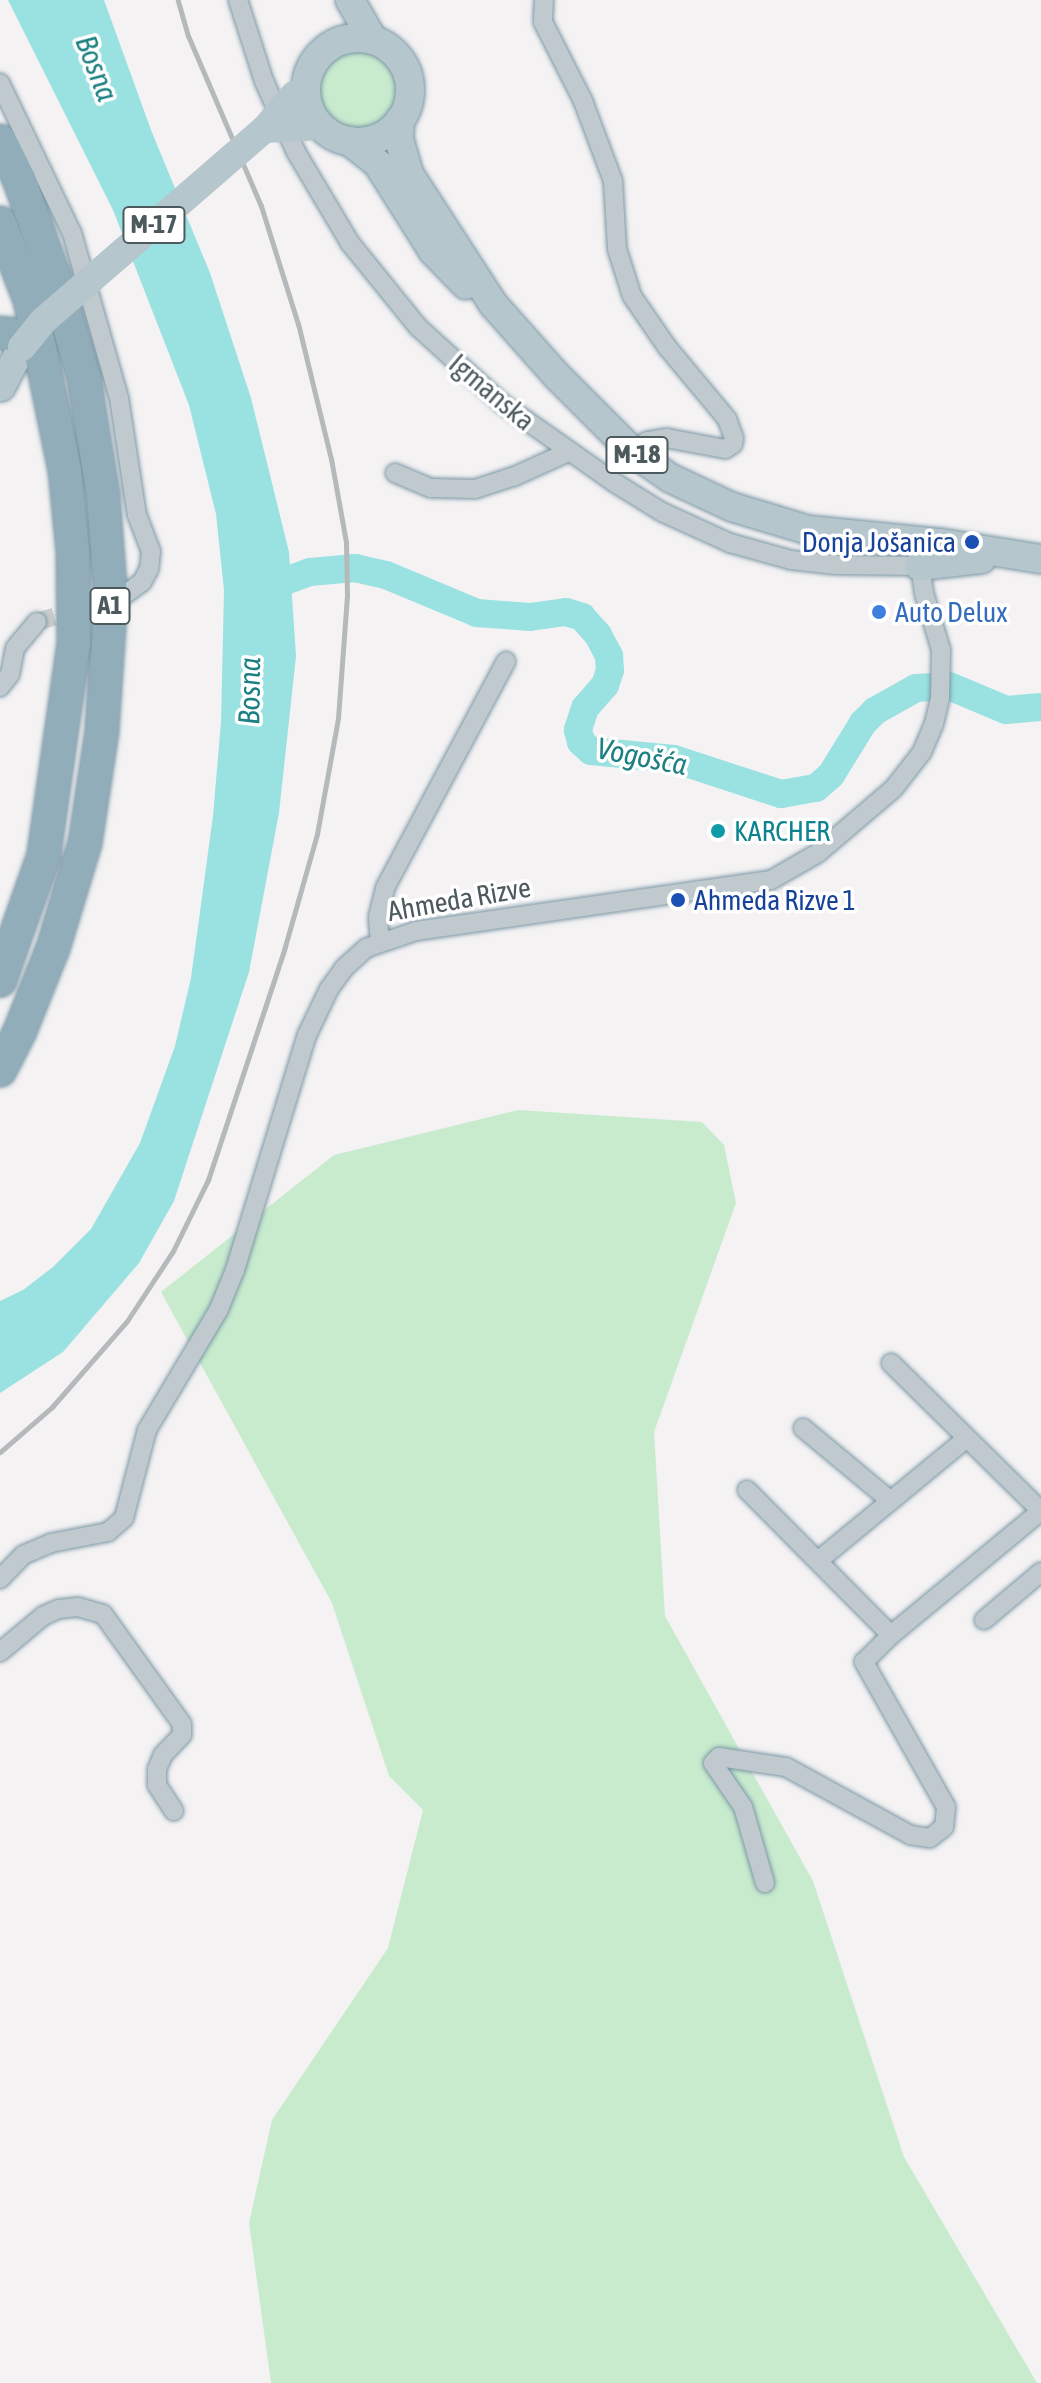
<!DOCTYPE html>
<meta charset="utf-8">
<style>
body{margin:0}
#map{position:relative;width:1041px;height:2383px;overflow:hidden;background:#f4f2f3;font-family:"Asap Condensed",sans-serif}
div>[style]{position:absolute}
.green>*{inset:0;background:#c8ebce}
.round{border-radius:50%}
.water>*{inset:0;background:#9ae1e2}
.river>*{height:28px;margin:-14px;padding:0 14px;transform-origin:14px;border-radius:14px;background:#9ae1e2}
.street-tunnel>*{height:18px;margin-top:-9px;transform-origin:0;background:repeating-linear-gradient(90deg,#caccce 0 18px,transparent 0 27px)}
.roads{filter:drop-shadow(0 0 2px #7c98a6) drop-shadow(0 0 2px #7c98a6)}
.street>*{height:18px;margin:-9px;padding:0 9px;transform-origin:9px;border-radius:9px;background:#c0c9cd}
.primary>*{height:28px;margin:-14px;padding:0 14px;transform-origin:14px;border-radius:14px;background:#b6c6cd}
.primary>.ring{margin:-14px;padding:0;box-sizing:content-box;background:none;border:28px solid #b6c6cd;border-radius:50%}
.highway>*{height:32px;margin:-16px;padding:0 16px;transform-origin:16px;border-radius:16px;background:#91adba}
.rail>*{height:5px;margin:-2.5px;padding:0 2.5px;transform-origin:2.5px;border-radius:2.5px;background:#b5b9bb}
.primary-bridge>*{height:28px;margin:-14px;padding:0 14px;transform-origin:14px;border-radius:14px;background:#b6c6cd}
.dots>*{width:22px;height:22px;translate:-50% -50%;box-sizing:border-box;border:4px solid #fff;border-radius:50%}
span{translate:-50% -50%;white-space:nowrap;text-align:center;line-height:1.15;-webkit-text-stroke:7px #fff;paint-order:stroke}
.shield-label span{padding:2px 6px;background:#fff;border:2px solid;border-radius:6px;-webkit-text-stroke-width:0}
.shield-label{font-size:26px;color:#4c595d;font-weight:700}
.street-label{font-size:28px;color:#4c595d}
.transit-label{font-size:28px;color:#164399}
.right{translate:-100% -50%;text-align:right}
.left{translate:0 -50%;text-align:left}
.shop-label{font-size:28px;color:#366cbe}
.culture-label{font-size:28px;color:#0d838f}
.water-label{font-size:30px;color:#1c8082;font-style:italic}
</style>
<div id="map">
<div class="green">
<div class="round" style="left:314px;top:45px;width:88px;height:88px"></div>
<div style="clip-path:polygon(518px 1110px,702px 1122px,724px 1145px,736px 1203px,654px 1432px,665px 1616px,813px 1881px,904px 2157px,1037px 2383px,271px 2383px,249px 2223px,272px 2120px,388px 1948px,423px 1810px,389px 1776px,332px 1603px,161px 1292px,334px 1155px)"></div>
</div>
<div class="water">
<div style="clip-path:polygon(8px 0,104px 0,151px 130px,210px 273px,251px 398px,289px 552px,296px 656px,279px 813px,249px 972px,174px 1201px,139px 1263px,63px 1352px,0 1393px,0 1301px,23px 1290px,53px 1267px,91px 1229px,140px 1143px,175px 1046px,191px 978px,213px 816px,221px 722px,224px 590px,216px 514px,189px 405px,113px 210px)"></div>
</div>
<div class="river">
<div style="left:257px;top:591px;width:56px;rotate:-19.7deg"></div>
<div style="left:310px;top:572px;width:45px;rotate:-5.1deg"></div>
<div style="left:355px;top:568px;width:32px;rotate:13deg"></div>
<div style="left:386px;top:575px;width:99px;rotate:22.7deg"></div>
<div style="left:477px;top:613px;width:53px;rotate:4.3deg"></div>
<div style="left:530px;top:617px;width:36px;rotate:-8deg"></div>
<div style="left:566px;top:612px;width:17px;rotate:17deg"></div>
<div style="left:582px;top:617px;width:24px;rotate:48deg"></div>
<div style="left:598px;top:635px;width:24px;rotate:62deg"></div>
<div style="left:609px;top:656px;width:14px;rotate:86deg"></div>
<div style="left:610px;top:670px;width:16px;rotate:108deg"></div>
<div style="left:605px;top:685px;width:30px;rotate:131deg"></div>
<div style="left:585px;top:708px;width:23px;rotate:108deg"></div>
<div style="left:578px;top:730px;width:12px;rotate:76deg"></div>
<div style="left:581px;top:742px;width:13px;rotate:42deg"></div>
<div style="left:591px;top:751px;width:83px;rotate:5.5deg"></div>
<div style="left:674px;top:759px;width:113px;rotate:18.1deg"></div>
<div style="left:781px;top:794px;width:36px;rotate:-10deg"></div>
<div style="left:816px;top:788px;width:20px;rotate:-41deg"></div>
<div style="left:831px;top:775px;width:61px;rotate:-58.4deg"></div>
<div style="left:863px;top:723px;width:17px;rotate:-45deg"></div>
<div style="left:875px;top:711px;width:47px;rotate:-29.3deg"></div>
<div style="left:916px;top:688px;width:33px;rotate:-3deg"></div>
<div style="left:949px;top:686px;width:62px;rotate:22.8deg"></div>
<div style="left:1006px;top:710px;width:35px;rotate:-5deg"></div>
</div>
<div class="street-tunnel">
<div style="left:37px;top:622px;width:85px;rotate:-17.2deg"></div>
</div>
<div class="roads">
<div class="street">
<div style="left:238px;top:0;width:85px;rotate:72.2deg"></div>
<div style="left:264px;top:81px;width:78px;rotate:65.7deg"></div>
<div style="left:296px;top:152px;width:106px;rotate:59.3deg"></div>
<div style="left:350px;top:243px;width:108px;rotate:51deg"></div>
<div style="left:418px;top:327px;width:115px;rotate:42.2deg"></div>
<div style="left:503px;top:404px;width:133px;rotate:35.2deg"></div>
<div style="left:612px;top:481px;width:59px;rotate:31.8deg"></div>
<div style="left:662px;top:512px;width:75px;rotate:24.5deg"></div>
<div style="left:730px;top:543px;width:63px;rotate:15.6deg"></div>
<div style="left:791px;top:560px;width:45px;rotate:6.3deg"></div>
<div style="left:836px;top:565px;width:83px;rotate:0.7deg"></div>
<div style="left:544px;top:0;width:22px;rotate:93deg"></div>
<div style="left:543px;top:22px;width:89px;rotate:63.1deg"></div>
<div style="left:583px;top:101px;width:85px;rotate:69.4deg"></div>
<div style="left:613px;top:181px;width:68px;rotate:86.6deg"></div>
<div style="left:617px;top:249px;width:49px;rotate:72.3deg"></div>
<div style="left:632px;top:296px;width:62px;rotate:55.5deg"></div>
<div style="left:667px;top:347px;width:94px;rotate:50.2deg"></div>
<div style="left:727px;top:419px;width:20px;rotate:70deg"></div>
<div style="left:734px;top:438px;width:6px;rotate:99deg"></div>
<div style="left:733px;top:444px;width:9px;rotate:148deg"></div>
<div style="left:725px;top:449px;width:59px;rotate:-169.3deg"></div>
<div style="left:667px;top:438px;width:20px;rotate:171deg"></div>
<div style="left:647px;top:441px;width:18px;rotate:142deg"></div>
<div style="left:0;top:83px;width:166px;rotate:64.4deg"></div>
<div style="left:72px;top:233px;width:172px;rotate:74.1deg"></div>
<div style="left:119px;top:398px;width:118px;rotate:81.3deg"></div>
<div style="left:137px;top:515px;width:39px;rotate:69deg"></div>
<div style="left:151px;top:551px;width:18px;rotate:96deg"></div>
<div style="left:149px;top:569px;width:15px;rotate:118deg"></div>
<div style="left:142px;top:582px;width:22px;rotate:144deg"></div>
<div style="left:395px;top:473px;width:39px;rotate:23deg"></div>
<div style="left:431px;top:488px;width:44px;rotate:1.3deg"></div>
<div style="left:475px;top:489px;width:40px;rotate:-18deg"></div>
<div style="left:513px;top:477px;width:60px;rotate:-24.4deg"></div>
<div style="left:0;top:687px;width:16px;rotate:-52deg"></div>
<div style="left:10px;top:674px;width:26px;rotate:-79deg"></div>
<div style="left:15px;top:648px;width:34px;rotate:-50deg"></div>
<div style="left:380px;top:942px;width:25px;rotate:-95deg"></div>
<div style="left:378px;top:917px;width:30px;rotate:-76deg"></div>
<div style="left:385px;top:888px;width:257px;rotate:-61.9deg"></div>
<div style="left:891px;top:1363px;width:211px;rotate:44.6deg"></div>
<div style="left:803px;top:1428px;width:114px;rotate:39.7deg"></div>
<div style="left:747px;top:1490px;width:204px;rotate:45.2deg"></div>
<div style="left:819px;top:1560px;width:190px;rotate:-39.5deg"></div>
<div style="left:0;top:1579px;width:33px;rotate:-46deg"></div>
<div style="left:23px;top:1555px;width:30px;rotate:-23deg"></div>
<div style="left:51px;top:1543px;width:58px;rotate:-10.9deg"></div>
<div style="left:108px;top:1532px;width:21px;rotate:-41deg"></div>
<div style="left:124px;top:1518px;width:91px;rotate:-75.4deg"></div>
<div style="left:147px;top:1430px;width:141px;rotate:-59.2deg"></div>
<div style="left:219px;top:1309px;width:42px;rotate:-67.7deg"></div>
<div style="left:235px;top:1270px;width:246px;rotate:-73deg"></div>
<div style="left:307px;top:1035px;width:51px;rotate:-64.4deg"></div>
<div style="left:329px;top:989px;width:26px;rotate:-54deg"></div>
<div style="left:344px;top:968px;width:30px;rotate:-42deg"></div>
<div style="left:366px;top:948px;width:53px;rotate:-18.8deg"></div>
<div style="left:416px;top:931px;width:359px;rotate:-8.2deg"></div>
<div style="left:771px;top:880px;width:54px;rotate:-29.9deg"></div>
<div style="left:818px;top:853px;width:100px;rotate:-40.5deg"></div>
<div style="left:894px;top:788px;width:46px;rotate:-52.1deg"></div>
<div style="left:922px;top:752px;width:30px;rotate:-67deg"></div>
<div style="left:934px;top:724px;width:27px;rotate:-77deg"></div>
<div style="left:940px;top:698px;width:48px;rotate:-88.8deg"></div>
<div style="left:941px;top:650px;width:59px;rotate:-106.6deg"></div>
<div style="left:924px;top:593px;width:34px;rotate:-98deg"></div>
<div style="left:984px;top:1620px;width:75px;rotate:-40.1deg"></div>
<div style="left:0;top:1652px;width:56px;rotate:-39.9deg"></div>
<div style="left:43px;top:1616px;width:17px;rotate:-24deg"></div>
<div style="left:59px;top:1609px;width:19px;rotate:-6deg"></div>
<div style="left:78px;top:1607px;width:26px;rotate:16deg"></div>
<div style="left:103px;top:1614px;width:135px;rotate:54.3deg"></div>
<div style="left:182px;top:1724px;width:11px;rotate:90deg"></div>
<div style="left:182px;top:1735px;width:28px;rotate:134deg"></div>
<div style="left:163px;top:1755px;width:15px;rotate:113deg"></div>
<div style="left:157px;top:1769px;width:16px;rotate:90deg"></div>
<div style="left:157px;top:1785px;width:31px;rotate:57deg"></div>
<div style="left:765px;top:1883px;width:79px;rotate:-106.1deg"></div>
<div style="left:743px;top:1807px;width:53px;rotate:-124.3deg"></div>
<div style="left:713px;top:1763px;width:8px;rotate:-45deg"></div>
<div style="left:719px;top:1757px;width:68px;rotate:8.5deg"></div>
<div style="left:786px;top:1767px;width:141px;rotate:28.7deg"></div>
<div style="left:910px;top:1835px;width:20px;rotate:9deg"></div>
<div style="left:930px;top:1838px;width:18px;rotate:-38deg"></div>
<div style="left:944px;top:1827px;width:20px;rotate:-84deg"></div>
<div style="left:946px;top:1807px;width:167px;rotate:-119.5deg"></div>
<div style="left:864px;top:1662px;width:38px;rotate:-45deg"></div>
<div style="left:891px;top:1635px;width:195px;rotate:-39.6deg"></div>
</div>
<div class="primary">
<div style="left:350px;top:0;width:46px;rotate:60.1deg"></div>
<div class="ring" style="left:306px;top:38px;width:76px;height:76px"></div>
<div style="left:400px;top:120px;width:19px;rotate:93deg"></div>
<div style="left:399px;top:139px;width:36px;rotate:74deg"></div>
<div style="left:409px;top:174px;width:155px;rotate:57.1deg"></div>
<div style="left:493px;top:304px;width:95px;rotate:48.4deg"></div>
<div style="left:556px;top:375px;width:109px;rotate:45deg"></div>
<div style="left:633px;top:452px;width:45px;rotate:35.1deg"></div>
<div style="left:670px;top:478px;width:68px;rotate:25.1deg"></div>
<div style="left:732px;top:507px;width:79px;rotate:16.8deg"></div>
<div style="left:808px;top:530px;width:134px;rotate:5.6deg"></div>
<div style="left:941px;top:543px;width:101px;rotate:9.1deg"></div>
<div style="left:349px;top:141px;width:37px;rotate:38deg"></div>
<div style="left:378px;top:164px;width:103px;rotate:57.7deg"></div>
<div style="left:433px;top:251px;width:47px;rotate:45.9deg"></div>
<div style="left:1px;top:387px;width:45px;rotate:-62.3deg"></div>
<div style="left:919px;top:566px;width:63px;rotate:-6.3deg"></div>
</div>
<div class="highway">
<div style="left:0;top:141px;width:42px;rotate:63.4deg"></div>
<div style="left:19px;top:179px;width:103px;rotate:70.2deg"></div>
<div style="left:54px;top:276px;width:106px;rotate:73.6deg"></div>
<div style="left:84px;top:378px;width:119px;rotate:80.8deg"></div>
<div style="left:103px;top:495px;width:103px;rotate:85.6deg"></div>
<div style="left:111px;top:598px;width:133px;rotate:93.9deg"></div>
<div style="left:102px;top:731px;width:113px;rotate:98.6deg"></div>
<div style="left:85px;top:843px;width:110px;rotate:106.9deg"></div>
<div style="left:53px;top:948px;width:89px;rotate:111.7deg"></div>
<div style="left:20px;top:1031px;width:44px;rotate:117.1deg"></div>
<div style="left:0;top:223px;width:83px;rotate:68.7deg"></div>
<div style="left:30px;top:300px;width:174px;rotate:78.4deg"></div>
<div style="left:65px;top:470px;width:81px;rotate:84.4deg"></div>
<div style="left:73px;top:551px;width:92px;rotate:89.4deg"></div>
<div style="left:74px;top:643px;width:214px;rotate:98.1deg"></div>
<div style="left:44px;top:855px;width:133px;rotate:109.4deg"></div>
<div style="left:0;top:333px;width:11px;rotate:5deg"></div>
</div>
</div>
<div class="rail">
<div style="left:0;top:1452px;width:69px;rotate:-40.9deg"></div>
<div style="left:52px;top:1407px;width:114px;rotate:-48.9deg"></div>
<div style="left:127px;top:1321px;width:84px;rotate:-56.7deg"></div>
<div style="left:173px;top:1251px;width:79px;rotate:-63.8deg"></div>
<div style="left:208px;top:1180px;width:242px;rotate:-71.7deg"></div>
<div style="left:284px;top:950px;width:121px;rotate:-74.1deg"></div>
<div style="left:317px;top:834px;width:118px;rotate:-79.7deg"></div>
<div style="left:338px;top:718px;width:123px;rotate:-85.8deg"></div>
<div style="left:347px;top:595px;width:53px;rotate:-91.1deg"></div>
<div style="left:346px;top:542px;width:84px;rotate:-100.2deg"></div>
<div style="left:331px;top:459px;width:139px;rotate:-103.7deg"></div>
<div style="left:298px;top:324px;width:124px;rotate:-107.4deg"></div>
<div style="left:261px;top:206px;width:185px;rotate:-113.2deg"></div>
<div style="left:188px;top:36px;width:37px;rotate:-106deg"></div>
</div>
<div class="primary-bridge">
<div style="left:265px;top:129px;width:41px;rotate:-2.8deg"></div>
<div style="left:22px;top:347px;width:33px;rotate:-51deg"></div>
<div style="left:43px;top:321px;width:294px;rotate:-40.9deg"></div>
<div style="left:265px;top:129px;width:45px;rotate:-49.5deg"></div>
</div>
<div class="dots">
<div style="left:972px;top:542px;background:#1a4fb4"></div>
<div style="left:879px;top:612px;background:#3f7fe0"></div>
<div style="left:718px;top:831px;background:#0f9aa8"></div>
<div style="left:678px;top:900px;background:#1a4fb4"></div>
</div>
<div class="shield-label">
<span style="left:154px;top:225px">M-17</span>
<span style="left:637px;top:455px">M-18</span>
<span style="left:110px;top:606px">A1</span>
</div>
<div class="street-label">
<span style="left:492px;top:392px;rotate:40deg">Igmanska</span>
<span style="left:459px;top:899px;rotate:-10deg">Ahmeda Rizve</span>
</div>
<div class="transit-label">
<span class="right" style="left:956px;top:542px">Donja Jošanica</span>
<span class="left" style="left:694px;top:900px">Ahmeda Rizve 1</span>
</div>
<div class="shop-label">
<span class="left" style="left:895px;top:612px">Auto Delux</span>
</div>
<div class="culture-label">
<span class="left" style="left:734px;top:831px">KARCHER</span>
</div>
<div class="water-label">
<span style="left:97px;top:68px;rotate:69deg">Bosna</span>
<span style="left:249px;top:691px;rotate:-89deg">Bosna</span>
<span style="left:642px;top:756px;rotate:11deg">Vogošća</span>
</div>
</div>
